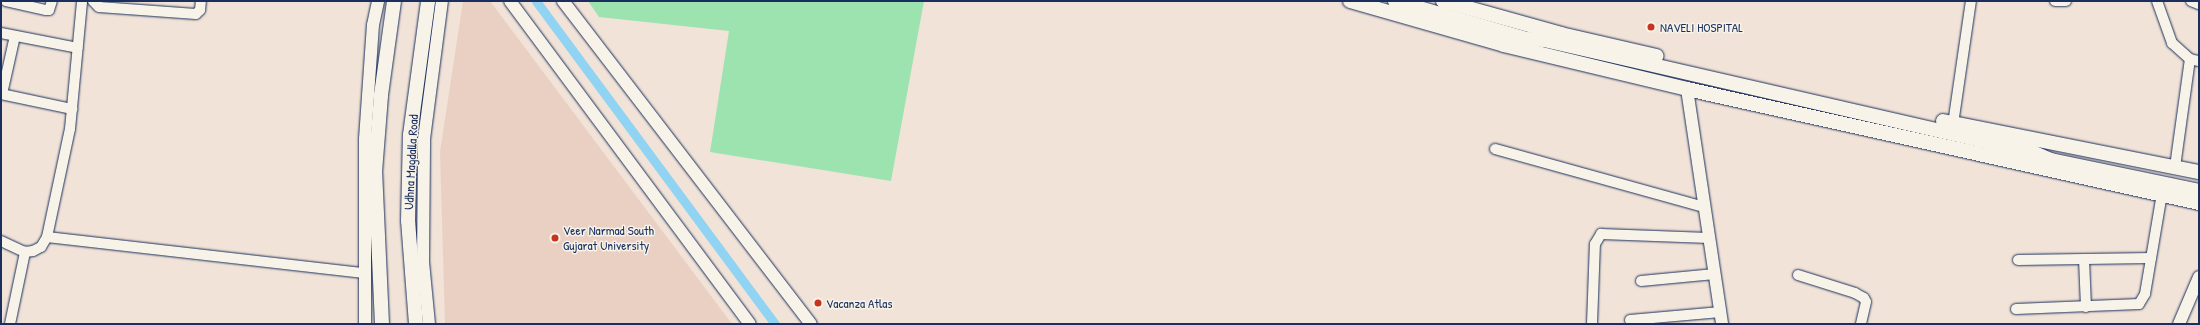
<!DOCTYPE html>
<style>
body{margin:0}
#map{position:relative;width:2200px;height:325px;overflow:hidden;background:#f1e3d7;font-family:"Patrick Hand",sans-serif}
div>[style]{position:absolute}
.built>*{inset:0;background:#ead0c3}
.green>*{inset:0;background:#9de3b0}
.canal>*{height:9px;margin:-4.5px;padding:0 4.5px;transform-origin:4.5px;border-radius:4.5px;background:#90d3f2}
.roads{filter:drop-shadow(0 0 1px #1b2f5e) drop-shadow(0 0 1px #1b2f5e)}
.minor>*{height:10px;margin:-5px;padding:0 5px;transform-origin:5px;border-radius:5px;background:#f7f3e8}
.tertiary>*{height:12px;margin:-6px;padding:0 6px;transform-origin:6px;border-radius:6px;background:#f7f3e8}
.secondary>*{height:14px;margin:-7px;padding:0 7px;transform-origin:7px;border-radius:7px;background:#f7f3e8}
.dots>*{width:11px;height:11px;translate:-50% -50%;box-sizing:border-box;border:2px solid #f7f3e8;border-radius:50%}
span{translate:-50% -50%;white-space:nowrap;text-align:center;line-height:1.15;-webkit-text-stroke:3px #f7f3e8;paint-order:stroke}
.poi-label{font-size:13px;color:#1b2f5e}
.left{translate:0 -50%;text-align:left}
.street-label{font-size:13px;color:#1b2f5e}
.frame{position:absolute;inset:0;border:2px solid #1b2f5e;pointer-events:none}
</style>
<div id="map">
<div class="built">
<div style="clip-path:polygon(463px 1px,490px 1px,732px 324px,445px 324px,440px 152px)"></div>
</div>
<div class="green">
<div style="clip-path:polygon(588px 1px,924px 1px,891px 181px,710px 152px,729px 31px,599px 17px)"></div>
</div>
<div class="canal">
<div style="left:536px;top:1px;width:402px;rotate:53.5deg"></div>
</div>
<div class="roads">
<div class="minor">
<div style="left:6px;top:1px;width:41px;rotate:12.7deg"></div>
<div style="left:46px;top:10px;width:3px"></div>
<div style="left:49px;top:10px;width:9px;rotate:-72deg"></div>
<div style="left:93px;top:1px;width:8px;rotate:45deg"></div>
<div style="left:99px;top:7px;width:97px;rotate:4.1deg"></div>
<div style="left:196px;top:14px;width:6px;rotate:-45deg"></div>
<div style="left:200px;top:10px;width:9px;rotate:-84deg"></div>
<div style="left:2055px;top:1px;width:11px"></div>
<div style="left:2157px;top:1px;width:45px;rotate:70.3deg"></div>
<div style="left:2172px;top:43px;width:24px;rotate:42deg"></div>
<div style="left:2191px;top:1px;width:9px;rotate:21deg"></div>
<div style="left:1px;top:33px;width:78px;rotate:11deg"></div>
<div style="left:1px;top:94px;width:73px;rotate:11.9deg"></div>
<div style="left:2px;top:94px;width:59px;rotate:-77.4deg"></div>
<div style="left:1953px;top:124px;width:124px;rotate:-81.7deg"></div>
<div style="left:1495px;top:149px;width:217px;rotate:15.5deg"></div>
<div style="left:2175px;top:167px;width:109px;rotate:-82.1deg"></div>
<div style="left:2190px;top:59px;width:9px;rotate:13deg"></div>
<div style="left:47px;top:237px;width:319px;rotate:6.5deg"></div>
<div style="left:1px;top:241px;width:26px;rotate:25deg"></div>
<div style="left:25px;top:252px;width:8px;rotate:-7deg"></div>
<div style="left:33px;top:251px;width:9px;rotate:-27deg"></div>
<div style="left:41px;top:247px;width:12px;rotate:-59deg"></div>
<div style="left:47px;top:237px;width:110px;rotate:-78deg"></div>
<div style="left:70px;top:129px;width:129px;rotate:-84.6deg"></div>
<div style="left:2084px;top:259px;width:48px;rotate:87.6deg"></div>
<div style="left:2018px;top:260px;width:133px;rotate:-0.9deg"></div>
<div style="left:1798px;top:275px;width:60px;rotate:17.5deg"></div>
<div style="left:1855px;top:293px;width:10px;rotate:29deg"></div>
<div style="left:1864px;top:298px;width:4px;rotate:63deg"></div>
<div style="left:1866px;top:302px;width:23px;rotate:103deg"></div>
<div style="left:1641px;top:281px;width:74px;rotate:-5.4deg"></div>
<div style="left:2016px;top:309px;width:123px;rotate:-2.3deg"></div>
<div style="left:2139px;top:304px;width:12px;rotate:-59deg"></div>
<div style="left:2145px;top:294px;width:101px;rotate:-80.4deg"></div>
<div style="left:1630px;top:320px;width:91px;rotate:-5deg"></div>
<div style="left:10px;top:324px;width:74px;rotate:-78.2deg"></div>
<div style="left:1592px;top:324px;width:80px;rotate:-87.9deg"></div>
<div style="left:1595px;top:244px;width:12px;rotate:-59deg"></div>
<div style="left:1601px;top:234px;width:108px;rotate:2.1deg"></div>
</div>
<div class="tertiary">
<div style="left:510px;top:1px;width:402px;rotate:53.4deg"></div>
<div style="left:563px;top:1px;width:407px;rotate:52.5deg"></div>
<div style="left:1687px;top:89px;width:238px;rotate:81.5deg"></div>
<div style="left:365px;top:324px;width:185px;rotate:-90deg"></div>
<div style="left:365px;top:139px;width:114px;rotate:-86deg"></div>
<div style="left:373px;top:25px;width:25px;rotate:-78deg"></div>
<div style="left:429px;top:324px;width:62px;rotate:-95.5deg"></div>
<div style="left:423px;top:262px;width:123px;rotate:-89.5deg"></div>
<div style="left:424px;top:139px;width:139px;rotate:-82.6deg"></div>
<div style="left:2179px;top:324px;width:51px;rotate:-66.9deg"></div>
</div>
<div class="secondary">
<div style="left:1350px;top:1px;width:160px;rotate:15.9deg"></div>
<div style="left:1504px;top:45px;width:188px;rotate:13.5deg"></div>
<div style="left:1687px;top:89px;width:525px;rotate:12.55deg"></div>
<div style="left:1395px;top:1px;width:137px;rotate:16.1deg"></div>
<div style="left:1527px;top:39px;width:17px;rotate:3deg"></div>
<div style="left:1544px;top:40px;width:501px;rotate:12.93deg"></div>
<div style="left:2032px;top:152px;width:21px;rotate:23deg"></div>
<div style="left:2051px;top:160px;width:151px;rotate:11.8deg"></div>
<div style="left:1443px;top:1px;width:123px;rotate:15.6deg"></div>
<div style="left:1561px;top:34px;width:98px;rotate:13deg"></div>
<div style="left:1943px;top:121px;width:261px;rotate:11.3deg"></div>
<div style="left:382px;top:324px;width:152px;rotate:-92.6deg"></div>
<div style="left:375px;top:172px;width:77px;rotate:-85.5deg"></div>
<div style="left:381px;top:95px;width:95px;rotate:-82.1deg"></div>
<div style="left:416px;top:324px;width:103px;rotate:-94.4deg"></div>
<div style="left:408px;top:221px;width:86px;rotate:-88.7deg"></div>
<div style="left:410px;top:135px;width:135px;rotate:-82.3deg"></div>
</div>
</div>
<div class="dots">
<div style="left:1651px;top:27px;background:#c8321e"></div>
<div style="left:555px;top:238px;background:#c8321e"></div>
<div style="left:818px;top:303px;background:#c8321e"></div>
</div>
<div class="poi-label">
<span class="left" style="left:1660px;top:27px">NAVELI HOSPITAL</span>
<span class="left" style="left:563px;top:238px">Veer Narmad South<br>Gujarat University</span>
<span class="left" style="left:826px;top:303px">Vacanza Atlas</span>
</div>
<div class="street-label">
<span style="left:411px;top:162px;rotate:-87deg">Udhna Magdalla Road</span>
</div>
<div class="frame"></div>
</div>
